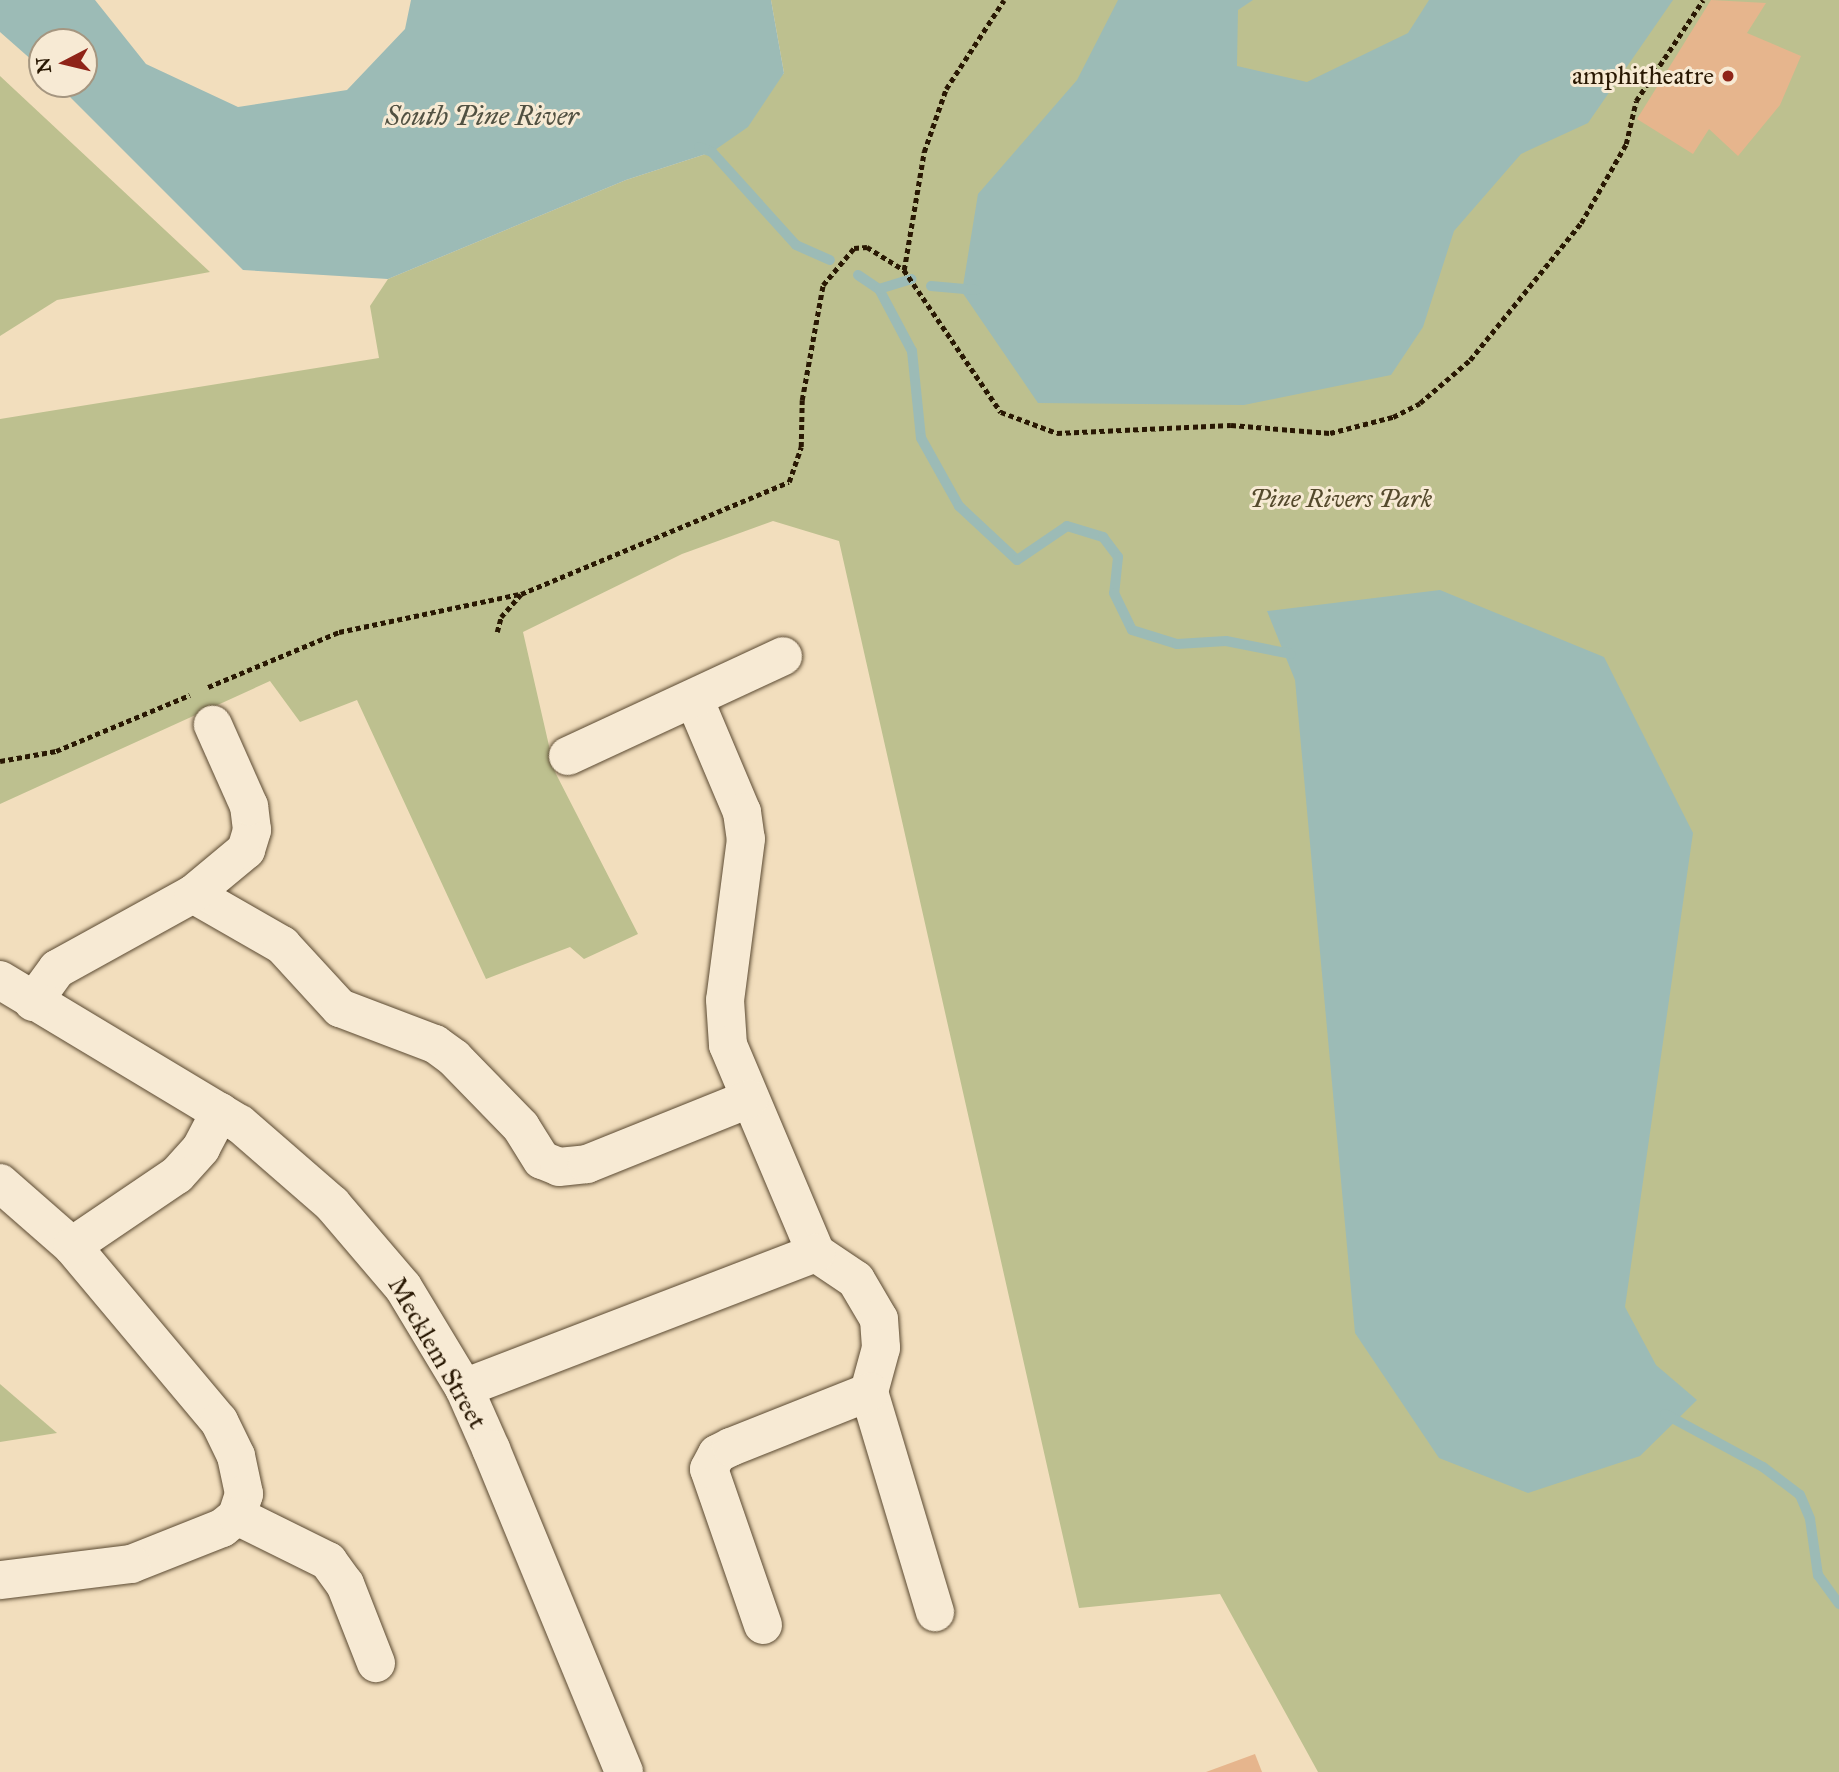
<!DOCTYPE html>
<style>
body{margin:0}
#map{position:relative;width:1839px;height:1772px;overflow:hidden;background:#f2debd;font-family:"IM FELL Great Primer",serif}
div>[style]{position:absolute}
.green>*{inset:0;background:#bdc08f}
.water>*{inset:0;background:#9cbbb6}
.stream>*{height:10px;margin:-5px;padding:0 5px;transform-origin:5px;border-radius:5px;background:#9cbbb6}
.building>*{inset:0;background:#e6b58d}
.path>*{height:4.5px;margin-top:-2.25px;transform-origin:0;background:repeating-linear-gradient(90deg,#291803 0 5px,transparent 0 8.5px)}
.roads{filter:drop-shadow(0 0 2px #5b4a32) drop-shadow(0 0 2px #5b4a32)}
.minor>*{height:38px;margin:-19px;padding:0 19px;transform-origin:19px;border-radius:19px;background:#f7ead4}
.dots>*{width:19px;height:19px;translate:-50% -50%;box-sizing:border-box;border:4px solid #f7ead4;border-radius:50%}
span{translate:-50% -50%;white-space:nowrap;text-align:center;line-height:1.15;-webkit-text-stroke:6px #f7ead4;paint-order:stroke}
.poi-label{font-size:26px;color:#291803}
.right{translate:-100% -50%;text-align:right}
.park-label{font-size:26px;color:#554a2d;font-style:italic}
.street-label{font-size:26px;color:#291803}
.water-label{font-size:28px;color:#515142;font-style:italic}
.north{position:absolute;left:28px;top:28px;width:70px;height:70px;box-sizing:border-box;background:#f7ead4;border:2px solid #a59680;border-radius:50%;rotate:263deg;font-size:19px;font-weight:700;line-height:28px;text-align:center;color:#291803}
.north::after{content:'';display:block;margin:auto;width:24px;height:32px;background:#8f2418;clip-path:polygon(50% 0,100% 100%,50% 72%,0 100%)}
</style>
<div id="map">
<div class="green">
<div style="clip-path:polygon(771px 0,1839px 0,1839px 1772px,1318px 1772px,1220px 1594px,1079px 1608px,839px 541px,773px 521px,682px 554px,523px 632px,555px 772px,638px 934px,584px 959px,570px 947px,486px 979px,357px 700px,300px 722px,270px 681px,0 804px,0 419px,379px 358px,370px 306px,388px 279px,626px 180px,712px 152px,784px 73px)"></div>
<div style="clip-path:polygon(0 76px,210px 272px,57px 300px,0 336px)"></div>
<div style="clip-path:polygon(0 1384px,57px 1433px,0 1442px)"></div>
</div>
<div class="water">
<div style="clip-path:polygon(0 0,95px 0,146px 64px,238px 107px,347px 90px,405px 29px,411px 0,771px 0,784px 73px,748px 127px,712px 152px,626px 180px,388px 279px,243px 270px,57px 84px,84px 84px,84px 42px,42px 42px,42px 69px,0 32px)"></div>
<div style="clip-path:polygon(1118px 0,1253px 0,1238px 10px,1237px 66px,1307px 82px,1408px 33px,1429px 0,1673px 0,1588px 123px,1521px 154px,1454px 231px,1423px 327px,1391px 375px,1244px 405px,1038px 403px,962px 292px,978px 194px,1077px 80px)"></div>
<div style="clip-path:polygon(1440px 590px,1604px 657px,1693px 833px,1625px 1307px,1656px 1365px,1697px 1400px,1640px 1456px,1528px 1493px,1439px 1458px,1355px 1333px,1295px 680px,1267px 611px)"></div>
</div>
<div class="stream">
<div style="left:699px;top:147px;width:14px;rotate:21deg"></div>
<div style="left:712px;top:152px;width:125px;rotate:47.9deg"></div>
<div style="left:796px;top:245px;width:37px;rotate:24deg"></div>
<div style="left:858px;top:275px;width:25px;rotate:34deg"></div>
<div style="left:879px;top:289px;width:70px;rotate:62deg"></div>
<div style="left:912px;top:351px;width:87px;rotate:84.1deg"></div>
<div style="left:921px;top:438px;width:78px;rotate:60.8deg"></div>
<div style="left:959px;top:506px;width:79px;rotate:43deg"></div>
<div style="left:1017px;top:560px;width:60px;rotate:-34.2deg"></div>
<div style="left:1067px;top:526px;width:38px;rotate:17deg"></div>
<div style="left:1103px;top:537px;width:25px;rotate:53deg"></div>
<div style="left:1118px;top:557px;width:36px;rotate:96deg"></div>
<div style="left:1114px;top:593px;width:41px;rotate:64.1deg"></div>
<div style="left:1132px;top:630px;width:47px;rotate:17.3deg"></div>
<div style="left:1177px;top:644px;width:49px;rotate:-3.5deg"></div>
<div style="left:1226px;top:641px;width:66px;rotate:11.3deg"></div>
<div style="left:931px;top:286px;width:45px;rotate:5.1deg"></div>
<div style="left:879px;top:289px;width:34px;rotate:-17deg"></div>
<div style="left:1665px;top:1414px;width:111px;rotate:28.4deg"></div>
<div style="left:1763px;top:1467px;width:46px;rotate:37.1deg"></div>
<div style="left:1800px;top:1495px;width:26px;rotate:67deg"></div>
<div style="left:1810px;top:1519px;width:57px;rotate:81.9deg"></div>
<div style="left:1818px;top:1575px;width:36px;rotate:54deg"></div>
</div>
<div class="building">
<div style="clip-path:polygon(1711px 0,1766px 3px,1747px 33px,1801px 56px,1780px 105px,1738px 156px,1709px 129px,1693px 154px,1637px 119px)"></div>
<div style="clip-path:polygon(1255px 1754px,1262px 1772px,1206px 1772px)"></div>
</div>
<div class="path">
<div style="left:904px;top:270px;width:120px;rotate:-80.4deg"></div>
<div style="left:924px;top:152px;width:67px;rotate:-70.8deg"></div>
<div style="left:946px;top:89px;width:106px;rotate:-56.9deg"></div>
<div style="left:497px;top:632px;width:16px;rotate:-75deg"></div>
<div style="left:501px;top:617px;width:30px;rotate:-49deg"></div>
<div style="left:521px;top:594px;width:290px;rotate:-22.7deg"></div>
<div style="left:789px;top:482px;width:37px;rotate:-71deg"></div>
<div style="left:801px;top:447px;width:47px;rotate:-88.8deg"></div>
<div style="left:802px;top:400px;width:117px;rotate:-79.7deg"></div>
<div style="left:823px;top:285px;width:48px;rotate:-50deg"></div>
<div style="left:854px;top:248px;width:13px;rotate:-4deg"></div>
<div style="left:867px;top:247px;width:44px;rotate:31.9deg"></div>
<div style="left:904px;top:270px;width:172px;rotate:55.7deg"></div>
<div style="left:1001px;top:412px;width:60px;rotate:20.6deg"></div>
<div style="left:1057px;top:433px;width:174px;rotate:-2.6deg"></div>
<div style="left:1231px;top:425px;width:99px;rotate:4.6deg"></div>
<div style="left:1330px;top:433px;width:65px;rotate:-14.3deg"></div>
<div style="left:1393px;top:417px;width:30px;rotate:-27deg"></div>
<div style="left:1420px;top:403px;width:66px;rotate:-40.7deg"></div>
<div style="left:1470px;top:360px;width:176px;rotate:-51deg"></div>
<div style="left:1581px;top:223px;width:91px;rotate:-60.3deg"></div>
<div style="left:1626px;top:144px;width:44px;rotate:-76.9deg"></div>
<div style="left:1636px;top:101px;width:121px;rotate:-56.4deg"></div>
<div style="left:208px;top:687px;width:142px;rotate:-22.8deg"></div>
<div style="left:339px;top:632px;width:185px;rotate:-11.9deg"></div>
<div style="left:0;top:761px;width:57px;rotate:-10.1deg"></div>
<div style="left:56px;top:751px;width:145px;rotate:-22.7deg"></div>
</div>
<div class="roads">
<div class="minor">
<div style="left:695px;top:701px;width:121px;rotate:67.1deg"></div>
<div style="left:742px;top:812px;width:27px;rotate:82deg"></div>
<div style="left:746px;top:839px;width:162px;rotate:97.4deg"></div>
<div style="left:725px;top:1000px;width:45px;rotate:86.2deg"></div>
<div style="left:728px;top:1045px;width:226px;rotate:67.1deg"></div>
<div style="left:816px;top:1253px;width:48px;rotate:34deg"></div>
<div style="left:856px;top:1280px;width:45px;rotate:59.5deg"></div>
<div style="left:879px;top:1319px;width:29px;rotate:86deg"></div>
<div style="left:881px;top:1348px;width:46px;rotate:105.3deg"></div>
<div style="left:869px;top:1392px;width:230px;rotate:73.3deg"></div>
<div style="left:568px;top:756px;width:237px;rotate:-24.9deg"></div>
<div style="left:193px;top:894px;width:103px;rotate:29.8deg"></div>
<div style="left:282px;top:945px;width:86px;rotate:47.4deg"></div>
<div style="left:340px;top:1008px;width:102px;rotate:20.8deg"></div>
<div style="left:435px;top:1044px;width:24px;rotate:36deg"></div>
<div style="left:454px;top:1058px;width:96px;rotate:45.8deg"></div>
<div style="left:521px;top:1127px;width:39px;rotate:58deg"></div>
<div style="left:542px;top:1160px;width:18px;rotate:22deg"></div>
<div style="left:559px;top:1167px;width:28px;rotate:-6deg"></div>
<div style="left:587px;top:1164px;width:175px;rotate:-21.9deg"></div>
<div style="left:0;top:980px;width:280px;rotate:31deg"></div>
<div style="left:240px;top:1124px;width:122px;rotate:41deg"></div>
<div style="left:332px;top:1204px;width:109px;rotate:49.5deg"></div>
<div style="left:403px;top:1287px;width:118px;rotate:58.9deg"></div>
<div style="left:464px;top:1388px;width:67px;rotate:66.1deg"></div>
<div style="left:491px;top:1449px;width:349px;rotate:67.6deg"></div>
<div style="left:33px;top:1002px;width:41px;rotate:-54deg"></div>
<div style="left:57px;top:969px;width:155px;rotate:-28.9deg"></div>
<div style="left:193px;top:894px;width:69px;rotate:-39.7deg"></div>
<div style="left:246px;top:850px;width:21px;rotate:-73deg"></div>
<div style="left:252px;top:830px;width:24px;rotate:-97deg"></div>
<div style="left:249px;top:806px;width:89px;rotate:-114deg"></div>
<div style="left:0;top:1183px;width:96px;rotate:41.2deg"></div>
<div style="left:72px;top:1246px;width:229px;rotate:50deg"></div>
<div style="left:219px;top:1421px;width:39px;rotate:64deg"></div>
<div style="left:236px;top:1456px;width:39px;rotate:78deg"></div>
<div style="left:244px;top:1494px;width:23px;rotate:108deg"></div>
<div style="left:237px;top:1516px;width:19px;rotate:141deg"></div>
<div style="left:222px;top:1528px;width:98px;rotate:158.4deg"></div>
<div style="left:131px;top:1564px;width:132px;rotate:173deg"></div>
<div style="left:72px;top:1246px;width:127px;rotate:-34.1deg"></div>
<div style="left:177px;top:1175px;width:36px;rotate:-48deg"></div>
<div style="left:201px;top:1148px;width:41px;rotate:-62.2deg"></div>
<div style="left:464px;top:1388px;width:377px;rotate:-21deg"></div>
<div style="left:237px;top:1516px;width:102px;rotate:26.3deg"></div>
<div style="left:328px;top:1561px;width:29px;rotate:54deg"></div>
<div style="left:345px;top:1584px;width:85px;rotate:68.6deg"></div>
<div style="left:763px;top:1625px;width:165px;rotate:-109.1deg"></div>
<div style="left:709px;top:1469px;width:17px;rotate:-62deg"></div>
<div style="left:717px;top:1454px;width:16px;rotate:-27deg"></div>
<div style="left:731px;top:1447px;width:149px;rotate:-21.7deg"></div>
</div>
</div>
<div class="dots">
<div style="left:1728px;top:76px;background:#8f2418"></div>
</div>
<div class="poi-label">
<span class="right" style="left:1714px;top:76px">amphitheatre</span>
</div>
<div class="park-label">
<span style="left:1341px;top:499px">Pine Rivers Park</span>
</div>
<div class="street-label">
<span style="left:437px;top:1353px;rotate:60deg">Mecklem Street</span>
</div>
<div class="water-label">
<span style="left:482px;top:116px">South Pine River</span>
</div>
<div class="north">N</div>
</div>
